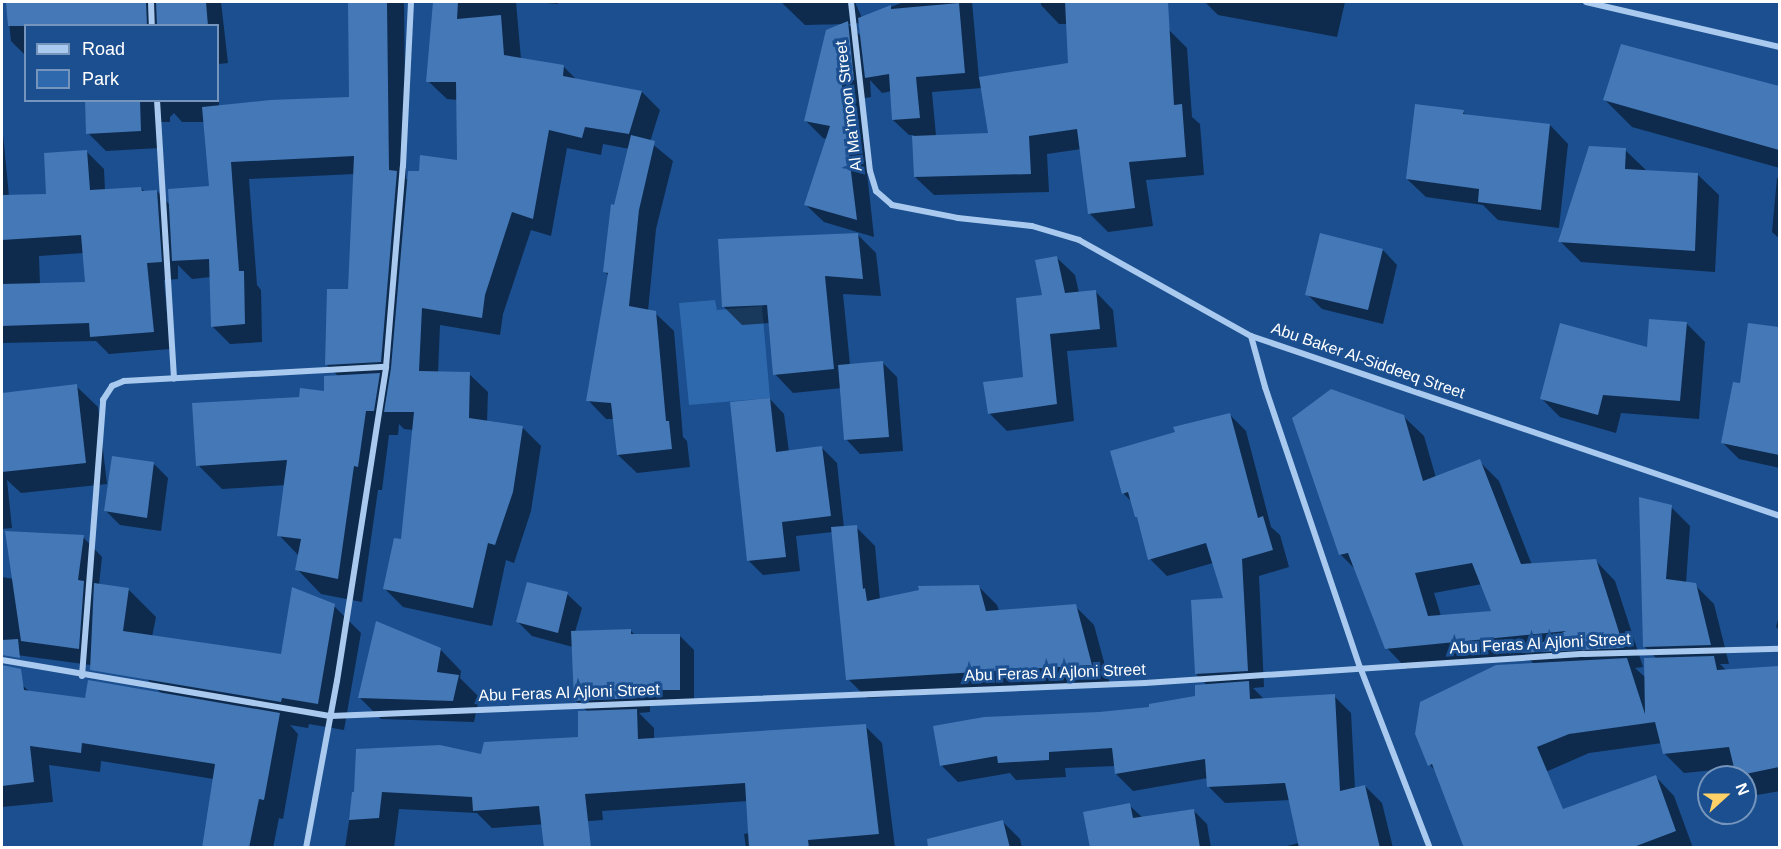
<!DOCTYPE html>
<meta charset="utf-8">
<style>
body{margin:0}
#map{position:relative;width:1781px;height:849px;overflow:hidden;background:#1b4f8f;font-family:Helvetica,sans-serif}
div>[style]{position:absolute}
.green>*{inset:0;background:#2e69ad}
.shadow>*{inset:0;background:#0007}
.building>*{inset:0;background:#4478b7}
.minor>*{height:6px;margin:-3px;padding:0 3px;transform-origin:3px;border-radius:3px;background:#a9c9ee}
span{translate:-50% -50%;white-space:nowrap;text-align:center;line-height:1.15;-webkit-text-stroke:6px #1b4f8f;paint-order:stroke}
.street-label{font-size:16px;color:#fff}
.frame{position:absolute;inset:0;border:3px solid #fff;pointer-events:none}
.legend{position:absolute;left:24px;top:24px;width:195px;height:78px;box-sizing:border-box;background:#1b4f8f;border:2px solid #7695bc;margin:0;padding:8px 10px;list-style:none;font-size:18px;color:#fff}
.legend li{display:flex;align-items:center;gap:12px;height:30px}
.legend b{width:30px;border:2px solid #7695bc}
.north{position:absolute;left:1697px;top:765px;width:60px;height:60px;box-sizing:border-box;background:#1b4f8f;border:2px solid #7695bc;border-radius:50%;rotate:69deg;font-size:16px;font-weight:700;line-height:24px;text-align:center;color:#fff}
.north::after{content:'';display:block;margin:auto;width:21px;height:27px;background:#ffd166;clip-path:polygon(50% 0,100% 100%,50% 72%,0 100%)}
</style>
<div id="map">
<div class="green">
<div style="clip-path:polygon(715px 300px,717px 310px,762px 306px,770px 398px,689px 405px,679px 303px)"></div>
</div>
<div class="shadow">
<div style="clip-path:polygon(evenodd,7px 2px,221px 2px,228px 63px,219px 64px,219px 107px,350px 99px,349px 2px,404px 2px,406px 179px,409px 180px,420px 173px,458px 162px,458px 100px,447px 99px,428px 81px,435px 2px,516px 2px,521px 59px,564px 67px,577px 80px,642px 92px,660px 110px,650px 142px,673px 161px,656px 229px,648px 311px,655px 313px,674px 331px,683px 437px,687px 441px,690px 467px,637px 473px,618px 455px,614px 419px,606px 419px,588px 400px,609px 276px,605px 272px,615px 207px,630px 149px,603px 144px,601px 155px,567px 148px,551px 236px,531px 230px,503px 314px,500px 335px,440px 325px,438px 373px,469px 374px,488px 392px,487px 422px,522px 427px,541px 446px,531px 511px,514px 563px,506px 560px,492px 626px,403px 607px,384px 588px,402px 541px,413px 430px,404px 429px,399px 424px,398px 435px,389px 435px,382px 490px,378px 490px,362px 602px,321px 594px,297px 569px,299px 556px,279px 535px,286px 485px,222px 489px,198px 465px,300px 398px,325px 393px,338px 376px,326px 364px,349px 291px,355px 174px,249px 179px,257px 285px,261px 290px,262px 342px,230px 344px,212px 326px,211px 277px,192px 279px,178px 265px,178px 279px,164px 280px,170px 349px,109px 354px,96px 341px,2px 343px,2px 124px,9px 196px,48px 195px,87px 152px,104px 169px,105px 191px,141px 188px,145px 192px,157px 191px,170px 205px,211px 187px,205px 122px,182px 122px,174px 113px,170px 117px,170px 122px,157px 122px,159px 148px,106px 151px,88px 133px,86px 100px,218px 100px,218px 26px,26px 26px,26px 56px,11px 41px,7px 2px,84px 253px,87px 284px,40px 285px,39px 256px,84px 253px)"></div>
<div style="clip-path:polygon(534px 2px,558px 2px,558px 4px)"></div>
<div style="clip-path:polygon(evenodd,781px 2px,855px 2px,862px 18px,904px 2px,972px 2px,979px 79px,1070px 65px,1068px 24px,1059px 24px,1041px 5px,1041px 2px,1118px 2px,1117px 33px,1169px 30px,1187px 48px,1192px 117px,1200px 124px,1204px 175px,1146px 180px,1153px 226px,1108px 232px,1090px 214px,1081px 149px,1047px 154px,1049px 192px,934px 195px,915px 177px,914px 135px,909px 135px,893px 120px,892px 91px,882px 93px,870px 80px,871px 97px,859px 99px,874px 237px,824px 222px,806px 205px,827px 139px,823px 138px,805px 120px,844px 24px,805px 25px,781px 2px,860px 23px,862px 37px,848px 24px,860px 23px,781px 2px,982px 88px,989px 135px,936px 136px,932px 92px,982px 88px)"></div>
<div style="clip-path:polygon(1205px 2px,1345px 2px,1337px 37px,1218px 15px)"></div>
<div style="clip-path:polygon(1622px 46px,1780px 88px,1780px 168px,1632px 127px,1605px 100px)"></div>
<div style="clip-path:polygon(1463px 112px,1467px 116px,1550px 125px,1568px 144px,1559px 228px,1498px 220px,1483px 205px,1426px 197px,1407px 179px)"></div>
<div style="clip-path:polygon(1625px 150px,1647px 171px,1697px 174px,1719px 195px,1715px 272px,1581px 262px,1560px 241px)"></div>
<div style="clip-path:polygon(1777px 178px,1780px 178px,1780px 239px,1772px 232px)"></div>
<div style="clip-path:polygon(857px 234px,876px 253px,881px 296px,843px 294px,850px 365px,882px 362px,897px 377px,903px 451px,860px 454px,846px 439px,842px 388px,793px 393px,775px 374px,770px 323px,742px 325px,723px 306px)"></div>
<div style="clip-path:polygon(1383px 250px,1397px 265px,1383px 324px,1322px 309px,1307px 294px)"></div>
<div style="clip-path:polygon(1057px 258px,1075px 275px,1079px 293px,1096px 292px,1113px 310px,1117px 347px,1067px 351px,1074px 421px,1007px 431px,989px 413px,1025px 378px,1044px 297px)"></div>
<div style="clip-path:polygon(1686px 323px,1705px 342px,1699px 419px,1621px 413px,1616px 433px,1560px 417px,1542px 399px,1648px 349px)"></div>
<div style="clip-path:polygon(1749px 325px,1780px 328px,1780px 468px,1739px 459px,1722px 442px,1742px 385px)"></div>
<div style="clip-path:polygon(76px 386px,98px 407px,107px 484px,21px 493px,7px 480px,12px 528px,2px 529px,2px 394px)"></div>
<div style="clip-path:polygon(770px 399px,784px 414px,789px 452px,822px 448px,837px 463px,844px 528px,856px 527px,875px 546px,880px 600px,920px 592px,978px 586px,997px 605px,999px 611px,1075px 606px,1094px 625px,1110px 684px,867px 698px,848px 679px,833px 532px,796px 536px,800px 571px,763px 575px,748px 560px)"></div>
<div style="clip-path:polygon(1229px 414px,1246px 431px,1271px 527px,1280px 535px,1289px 567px,1259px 576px,1264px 687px,1253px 688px,1264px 699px,1334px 696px,1351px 713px,1355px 789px,1365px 786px,1382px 803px,1393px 848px,1279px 848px,1299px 843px,1290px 800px,1225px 803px,1208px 786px,1208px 778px,1133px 791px,1116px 774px,1115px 766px,1065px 768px,1066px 777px,1016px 780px,1010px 773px,958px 782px,941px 765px,1100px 714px,1151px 708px,1197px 698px,1208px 686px,1196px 674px,1225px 600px,1213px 563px,1167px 576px,1150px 559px,1140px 520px,1132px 502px,1123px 493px,1177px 433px)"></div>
<div style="clip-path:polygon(evenodd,1403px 416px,1424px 436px,1436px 478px,1479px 461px,1499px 481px,1532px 565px,1595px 560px,1615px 581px,1643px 667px,1635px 668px,1646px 678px,1657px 659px,1645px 647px,1671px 507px,1690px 526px,1686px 583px,1695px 585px,1714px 604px,1729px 664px,1720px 664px,1726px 670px,1780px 669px,1780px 791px,1757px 795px,1745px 783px,1745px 777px,1737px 775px,1735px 768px,1684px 773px,1664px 753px,1662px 743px,1589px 753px,1541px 774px,1436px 771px,1430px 765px,1535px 665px,1527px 657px,1407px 669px,1387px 648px,1356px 570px,1340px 554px,1403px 416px,1482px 584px,1493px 612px,1441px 616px,1434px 593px,1482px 584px)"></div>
<div style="clip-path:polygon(154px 464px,168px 478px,161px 531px,120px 525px,106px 511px)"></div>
<div style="clip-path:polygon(83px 537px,102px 557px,99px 585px,129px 590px,156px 617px,152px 637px,282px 656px,334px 606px,361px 633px,344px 730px,309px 724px,308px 728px,290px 725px,298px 734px,283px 819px,279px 818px,273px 848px,203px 848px,214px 779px,101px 761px,100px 772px,49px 765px,53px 802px,2px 807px,2px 684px,22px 685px,30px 692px,87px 700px,162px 694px,146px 678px,98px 666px,2px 653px,2px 577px,14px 579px)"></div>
<div style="clip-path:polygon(567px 594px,582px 608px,575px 632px,630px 630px,635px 635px,679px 635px,694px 650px,694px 704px,650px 704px,650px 712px,639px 713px,654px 728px,654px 739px,865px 726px,882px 743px,895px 848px,746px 848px,744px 834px,750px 833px,748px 801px,602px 811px,603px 820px,492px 828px,477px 813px,399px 809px,394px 848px,345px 848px,353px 794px,482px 756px,580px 738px,588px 712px,575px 700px,573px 647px,532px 636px,518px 622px)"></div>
<div style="clip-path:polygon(1780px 613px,1780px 631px,1776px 627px)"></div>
<div style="clip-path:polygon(440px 649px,461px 671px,460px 678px,479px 697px,474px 722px,381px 719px,360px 698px)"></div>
<div style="clip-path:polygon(1656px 777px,1674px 796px,1693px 848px,1561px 848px)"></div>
<div style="clip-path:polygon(1129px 805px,1143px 818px,1193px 810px,1207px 824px,1211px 848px,1091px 848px)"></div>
<div style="clip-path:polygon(1002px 821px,1020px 839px,1022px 848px,971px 848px)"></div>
</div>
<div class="building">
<div style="clip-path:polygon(6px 2px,146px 2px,147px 26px,8px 26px)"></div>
<div style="clip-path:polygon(156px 2px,206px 2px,208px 26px,157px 26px)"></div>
<div style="clip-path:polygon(348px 2px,387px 2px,389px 170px,397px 171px,381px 362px,325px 365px,327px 289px,348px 289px,354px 156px,231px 162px,239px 271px,244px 271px,245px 324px,211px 327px,209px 259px,172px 261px,168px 189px,209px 186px,202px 107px,270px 100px,349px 97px)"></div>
<div style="clip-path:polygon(433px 2px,458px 2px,457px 19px,501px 15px,504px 55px,564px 65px,563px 76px,642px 91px,629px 134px,585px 127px,582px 138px,549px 130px,533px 219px,512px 212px,485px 295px,482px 318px,422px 308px,419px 371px,470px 372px,469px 418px,523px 426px,513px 492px,495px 545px,488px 543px,473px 608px,383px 589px,394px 538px,401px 539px,414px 412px,384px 412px,391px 368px,408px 171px,419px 171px,420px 155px,457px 160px,456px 82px,426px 82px)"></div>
<div style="clip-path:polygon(1065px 2px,1168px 2px,1174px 105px,1182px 104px,1186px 157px,1129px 162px,1135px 208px,1088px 214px,1077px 129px,1029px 136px,1031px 174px,914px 177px,912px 136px,988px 133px,979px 77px,1068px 63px)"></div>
<div style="clip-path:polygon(959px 3px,965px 73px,916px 77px,920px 118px,892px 120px,889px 74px,865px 78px,858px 18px,891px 5px,891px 9px)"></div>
<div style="clip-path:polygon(848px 21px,854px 80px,842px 82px,842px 99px,857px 220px,804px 205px,830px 126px,804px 121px,826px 30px)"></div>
<div style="clip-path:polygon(1621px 44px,1779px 86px,1779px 150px,1603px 100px)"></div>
<div style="clip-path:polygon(85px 100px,140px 100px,141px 131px,86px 134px)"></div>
<div style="clip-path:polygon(1415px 104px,1464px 110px,1463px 114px,1550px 124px,1541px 210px,1478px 202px,1479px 189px,1406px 179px)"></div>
<div style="clip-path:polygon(631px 135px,655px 141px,639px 210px,629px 306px,656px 311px,666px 421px,669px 421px,672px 449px,617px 455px,611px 403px,586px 401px,608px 273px,603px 272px,611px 204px,614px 205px)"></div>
<div style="clip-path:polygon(1589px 146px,1626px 148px,1625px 169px,1698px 173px,1695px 251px,1558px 242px)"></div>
<div style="clip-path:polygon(87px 150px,90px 190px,141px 187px,142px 191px,157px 190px,162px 262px,147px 263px,154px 332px,90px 337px,89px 323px,2px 326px,2px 284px,85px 282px,81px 235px,2px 240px,2px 195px,46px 194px,44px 153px)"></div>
<div style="clip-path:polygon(858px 233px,863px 279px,825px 276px,834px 369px,773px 375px,767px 305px,722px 307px,718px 239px)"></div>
<div style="clip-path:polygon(1320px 233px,1383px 249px,1368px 310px,1305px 295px)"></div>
<div style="clip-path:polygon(1057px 256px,1065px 293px,1096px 290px,1100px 329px,1050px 334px,1057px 404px,988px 414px,983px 382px,1023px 377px,1016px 298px,1042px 295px,1035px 260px)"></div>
<div style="clip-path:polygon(1649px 319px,1687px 322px,1680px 401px,1603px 395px,1598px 415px,1540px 399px,1560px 323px,1647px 347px)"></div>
<div style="clip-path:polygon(1748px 323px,1779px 327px,1779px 455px,1721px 443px,1733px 382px,1740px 383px)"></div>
<div style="clip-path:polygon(883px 361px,889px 437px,844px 440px,838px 365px)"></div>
<div style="clip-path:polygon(380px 373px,374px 411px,366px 411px,358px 467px,354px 466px,338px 579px,295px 570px,301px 539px,277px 536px,287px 460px,196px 466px,192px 403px,299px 397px,300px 388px,324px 391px,324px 376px)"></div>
<div style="clip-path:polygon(77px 384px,86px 463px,2px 472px,2px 393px)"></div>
<div style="clip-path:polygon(evenodd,1331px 389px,1404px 415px,1423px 481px,1480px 459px,1521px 564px,1596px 559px,1624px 648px,1521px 653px,1566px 631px,1385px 649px,1348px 553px,1339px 555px,1292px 418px,1331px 389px,1472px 563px,1491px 611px,1428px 616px,1415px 573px,1472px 563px)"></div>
<div style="clip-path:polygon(770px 398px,776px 452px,822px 446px,831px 516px,782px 522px,786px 557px,747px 561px,730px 402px)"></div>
<div style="clip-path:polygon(1230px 413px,1258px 518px,1263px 516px,1273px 550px,1242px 559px,1248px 671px,1195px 674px,1191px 600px,1223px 598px,1206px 543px,1148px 560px,1137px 517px,1135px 517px,1128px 492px,1122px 494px,1110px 451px,1175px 432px,1173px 427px)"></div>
<div style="clip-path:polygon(112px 456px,154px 462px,147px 518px,104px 511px)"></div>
<div style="clip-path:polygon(1639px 497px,1672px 505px,1666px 579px,1696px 583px,1711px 645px,1643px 647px)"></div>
<div style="clip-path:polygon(857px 525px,863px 589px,865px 588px,867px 601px,919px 590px,918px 586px,979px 585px,986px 611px,1076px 604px,1092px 665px,846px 680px,831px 527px)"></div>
<div style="clip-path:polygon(5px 531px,84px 535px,78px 580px,84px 581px,79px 649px,21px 641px)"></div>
<div style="clip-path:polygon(527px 582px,568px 592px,558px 633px,516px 622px)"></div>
<div style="clip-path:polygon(94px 583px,129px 588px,123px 631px,281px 654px,292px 587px,335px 604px,318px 704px,282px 698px,281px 702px,90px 670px)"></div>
<div style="clip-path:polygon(376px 621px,441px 648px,437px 672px,459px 675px,453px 701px,358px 698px)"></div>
<div style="clip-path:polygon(631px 629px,631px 634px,680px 634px,680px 690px,636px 690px,636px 698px,574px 701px,571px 631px)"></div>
<div style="clip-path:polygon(18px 639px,20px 658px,2px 655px,2px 640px)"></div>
<div style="clip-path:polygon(1714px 656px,1717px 670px,1779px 666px,1779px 767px,1736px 776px,1729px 747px,1663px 754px,1655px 722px,1569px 734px,1537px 747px,1563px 809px,1656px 775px,1676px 831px,1631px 848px,1464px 848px,1432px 764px,1428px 766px,1415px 734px,1420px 702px,1496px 665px,1627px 658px,1645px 714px,1644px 658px)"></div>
<div style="clip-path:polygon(2px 665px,21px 669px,24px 690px,85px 698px,88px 680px,280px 713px,264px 800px,259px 799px,249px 848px,202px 848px,215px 764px,82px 743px,81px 753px,30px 746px,34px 782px,2px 786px)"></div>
<div style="clip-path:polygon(1249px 681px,1250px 699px,1335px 694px,1340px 791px,1365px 785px,1380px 848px,1299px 848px,1285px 783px,1207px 787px,1205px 759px,1115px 774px,1112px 748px,1049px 752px,1049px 760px,998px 763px,997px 756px,940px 766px,933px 726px,984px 717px,1099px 712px,1149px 707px,1149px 704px,1195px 696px,1195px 685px)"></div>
<div style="clip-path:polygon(637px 709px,638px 739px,866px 724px,879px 834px,808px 840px,809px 848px,749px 848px,745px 783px,585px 794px,591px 848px,544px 848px,539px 806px,473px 811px,472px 797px,382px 792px,379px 818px,349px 820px,352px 792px,354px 792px,356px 749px,440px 745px,481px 754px,484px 742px,578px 737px,578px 711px)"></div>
<div style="clip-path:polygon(1130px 803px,1133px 818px,1194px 809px,1200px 848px,1090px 848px,1083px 812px)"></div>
<div style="clip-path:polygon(1003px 820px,1010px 848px,928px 848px,927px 839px)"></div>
</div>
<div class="minor">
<div style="left:151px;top:2px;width:24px;rotate:88deg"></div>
<div style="left:851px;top:2px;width:170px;rotate:83.6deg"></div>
<div style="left:870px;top:171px;width:21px;rotate:73deg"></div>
<div style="left:876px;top:191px;width:21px;rotate:41deg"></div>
<div style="left:892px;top:205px;width:67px;rotate:11.1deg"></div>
<div style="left:958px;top:218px;width:74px;rotate:6.2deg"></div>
<div style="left:1032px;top:226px;width:49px;rotate:16.6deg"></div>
<div style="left:1079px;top:240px;width:197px;rotate:29.2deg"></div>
<div style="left:1251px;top:336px;width:559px;rotate:18.79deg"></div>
<div style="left:1586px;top:2px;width:199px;rotate:13.1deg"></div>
<div style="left:157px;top:100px;width:279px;rotate:86.5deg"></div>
<div style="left:1251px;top:336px;width:53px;rotate:74.6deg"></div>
<div style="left:1265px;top:387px;width:296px;rotate:71.3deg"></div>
<div style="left:1360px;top:667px;width:194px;rotate:68.9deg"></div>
<div style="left:2px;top:660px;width:334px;rotate:9.7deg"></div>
<div style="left:331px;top:716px;width:815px;rotate:-2.32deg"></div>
<div style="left:1145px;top:683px;width:440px;rotate:-3.8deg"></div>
<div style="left:1584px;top:654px;width:196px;rotate:-1.5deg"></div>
<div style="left:82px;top:676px;width:277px;rotate:-85.6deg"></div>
<div style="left:103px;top:400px;width:17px;rotate:-57deg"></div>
<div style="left:112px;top:386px;width:13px;rotate:-23deg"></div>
<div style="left:124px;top:381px;width:262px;rotate:-3.1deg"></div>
<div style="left:306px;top:848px;width:170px;rotate:-79.5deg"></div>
<div style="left:337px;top:681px;width:318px;rotate:-81.1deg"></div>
<div style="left:386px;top:367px;width:202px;rotate:-85.2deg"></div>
<div style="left:403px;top:166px;width:164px;rotate:-87.2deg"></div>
</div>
<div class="street-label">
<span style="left:849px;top:106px;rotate:-97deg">Al Ma’moon Street</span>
<span style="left:1368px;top:361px;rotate:19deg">Abu Baker Al-Siddeeq Street</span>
<span style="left:1540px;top:644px;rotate:-3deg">Abu Feras Al Ajloni Street</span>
<span style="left:1055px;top:673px;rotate:-2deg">Abu Feras Al Ajloni Street</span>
<span style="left:569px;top:693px;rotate:-2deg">Abu Feras Al Ajloni Street</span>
</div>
<div class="frame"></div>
<ul class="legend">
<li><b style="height:8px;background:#a9c9ee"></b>Road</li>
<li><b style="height:16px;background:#2e69ad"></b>Park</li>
</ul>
<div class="north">N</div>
</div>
